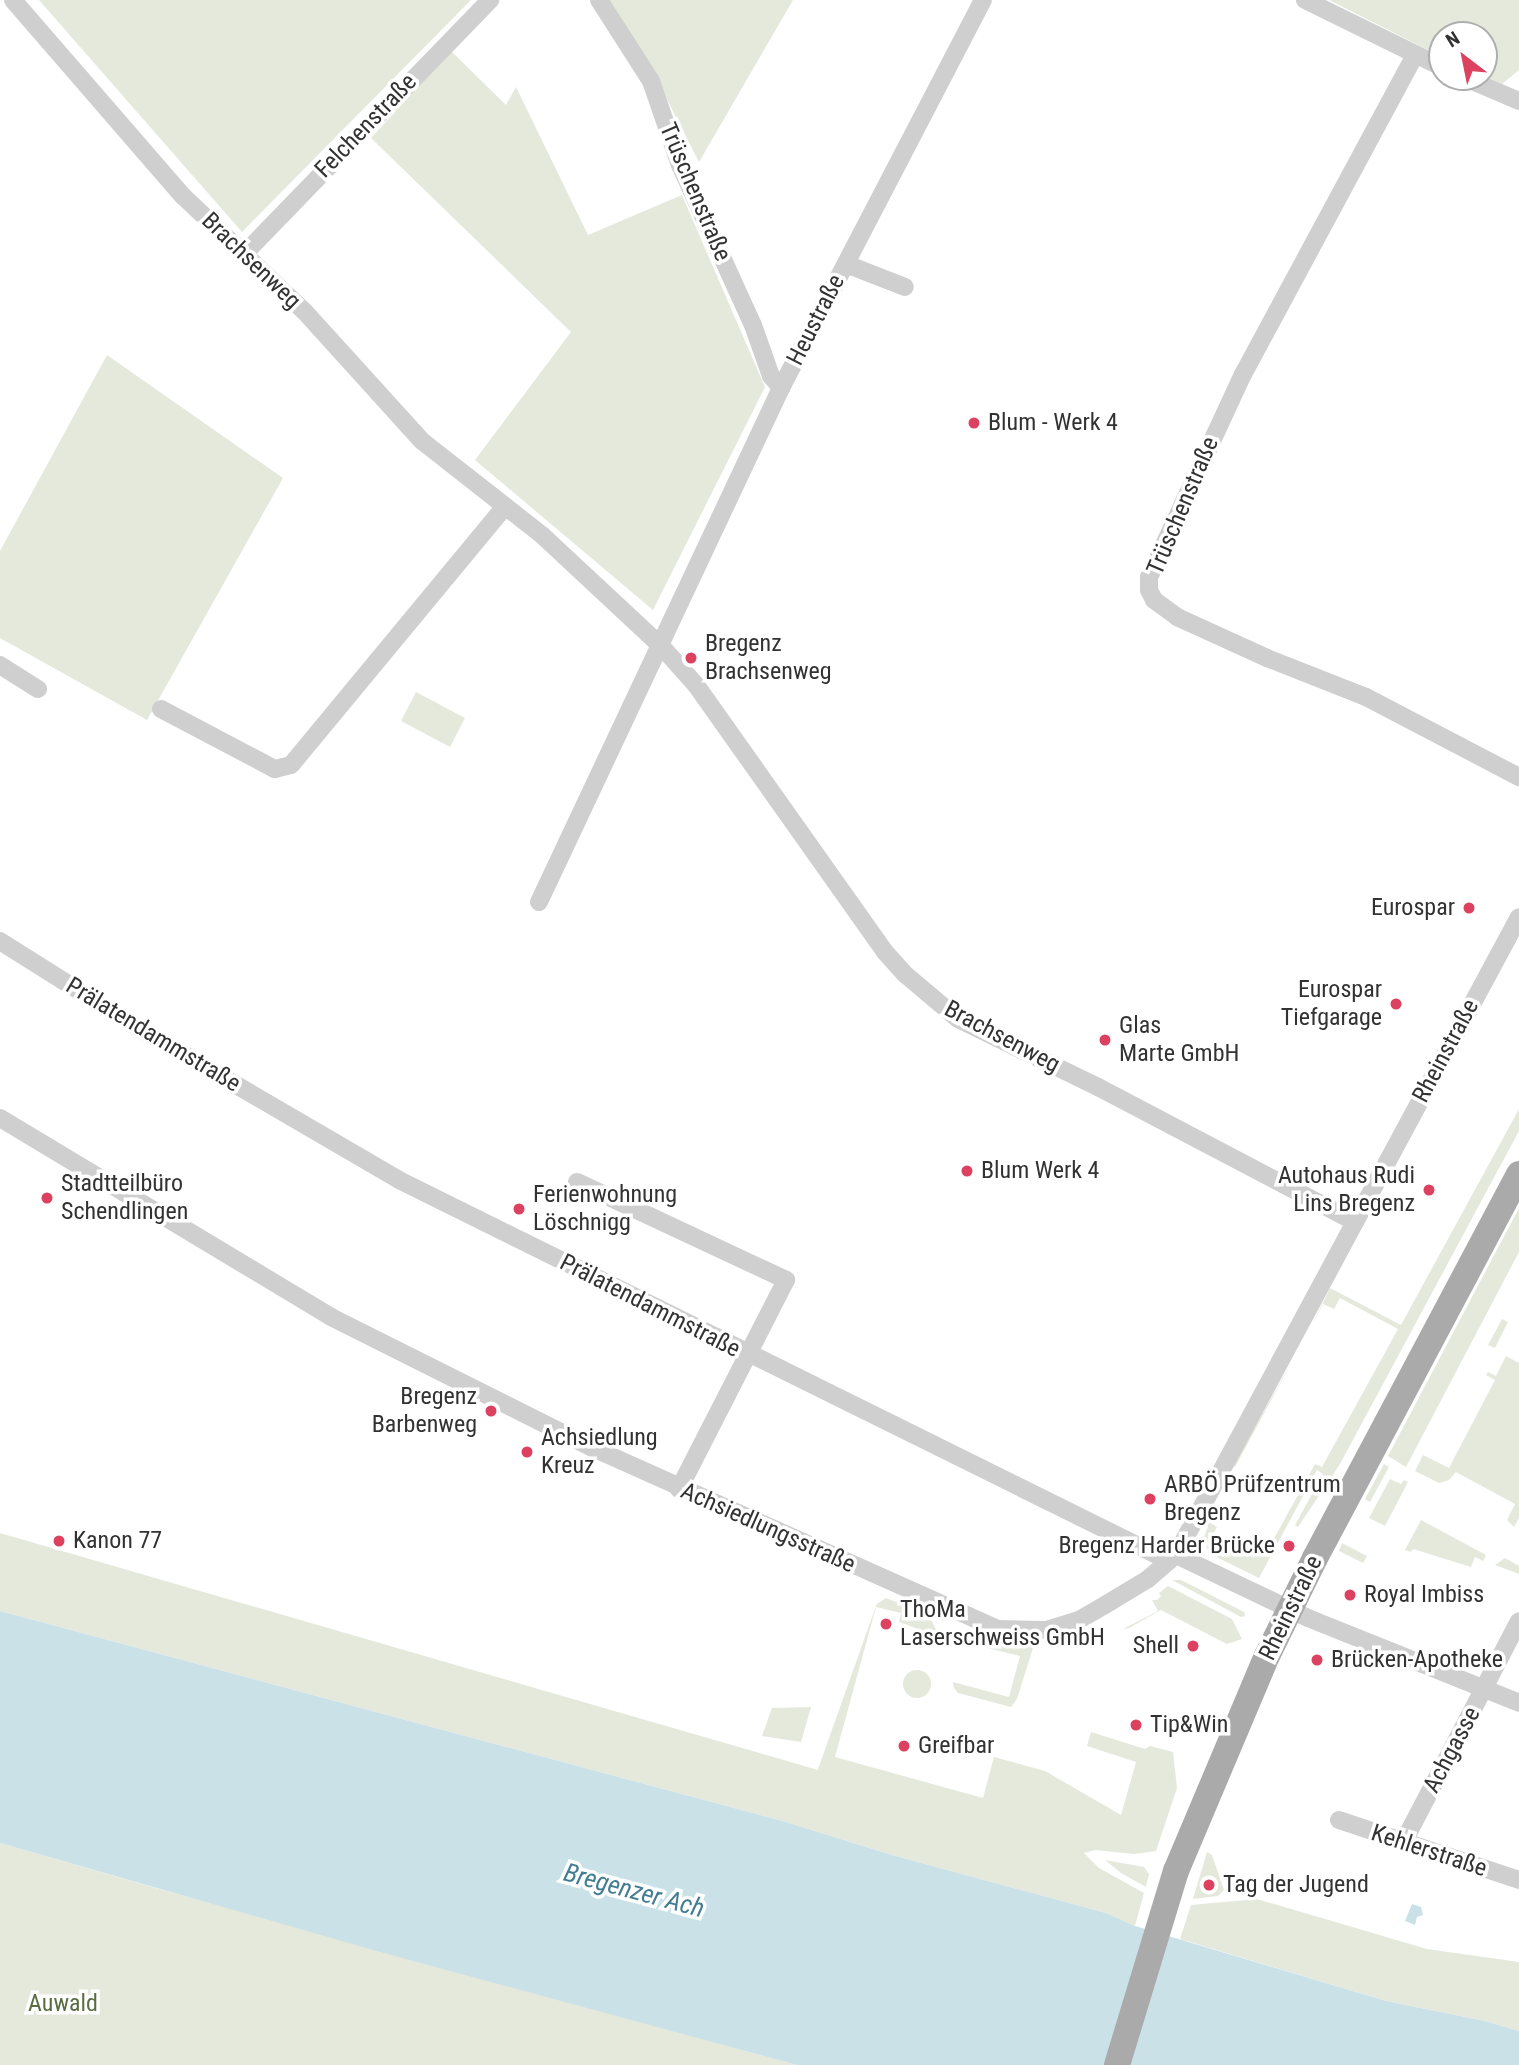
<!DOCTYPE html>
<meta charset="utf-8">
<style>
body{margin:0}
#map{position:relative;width:1519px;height:2065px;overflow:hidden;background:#fff;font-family:"Roboto Condensed",sans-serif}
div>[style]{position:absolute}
.green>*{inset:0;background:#e4e9dc}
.round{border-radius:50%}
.water>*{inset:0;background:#cae1e8}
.street>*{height:18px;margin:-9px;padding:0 9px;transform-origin:9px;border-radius:9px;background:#cfcfcf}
.primary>*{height:26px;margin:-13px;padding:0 13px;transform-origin:13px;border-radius:13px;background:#aaa}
.dots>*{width:19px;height:19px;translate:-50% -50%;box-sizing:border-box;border:4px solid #fff;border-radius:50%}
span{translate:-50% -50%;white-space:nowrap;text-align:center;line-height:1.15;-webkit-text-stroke:7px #fff;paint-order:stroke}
.street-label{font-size:24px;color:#323232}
.poi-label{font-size:24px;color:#323232}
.left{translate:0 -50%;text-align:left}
.right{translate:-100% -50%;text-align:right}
.park-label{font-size:24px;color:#5b6d41}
.water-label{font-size:26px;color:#437d92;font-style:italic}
.north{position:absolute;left:1428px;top:21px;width:70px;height:70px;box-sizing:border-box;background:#fff;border:2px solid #adadad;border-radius:50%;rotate:328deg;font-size:19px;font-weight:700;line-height:28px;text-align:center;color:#323232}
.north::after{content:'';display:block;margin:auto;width:24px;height:32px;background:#dd4160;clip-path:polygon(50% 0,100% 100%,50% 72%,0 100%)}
</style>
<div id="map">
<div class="green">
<div style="clip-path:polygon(39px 0,471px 0,242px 232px)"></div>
<div style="clip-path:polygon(609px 0,793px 0,699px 162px,655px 76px)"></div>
<div style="clip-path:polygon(1329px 0,1519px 0,1519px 70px,1502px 84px,1484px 76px,1484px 35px,1442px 35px,1442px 57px)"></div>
<div style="clip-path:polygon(451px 51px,506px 105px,516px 87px,588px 235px,682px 195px,765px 387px,653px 610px,475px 460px,571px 332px,371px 138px)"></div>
<div style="clip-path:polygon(107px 355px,283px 478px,147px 720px,0 638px,0 551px)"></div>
<div style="clip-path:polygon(416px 692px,465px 718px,450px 747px,401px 721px)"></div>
<div style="clip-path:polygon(1519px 1109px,1519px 1131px,1340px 1464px,1298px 1527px,1295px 1525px,1323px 1474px,1317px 1470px,1259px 1578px,1210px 1554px,1203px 1540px,1208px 1526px,1203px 1523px,1217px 1499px,1206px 1520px,1217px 1527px,1211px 1538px,1247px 1557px,1253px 1546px,1266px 1553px,1315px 1464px,1322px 1467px,1398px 1329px,1340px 1298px,1334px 1309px,1323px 1304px,1312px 1325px,1330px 1288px,1401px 1325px)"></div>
<div style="clip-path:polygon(1519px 1208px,1519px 1252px,1406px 1467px,1388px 1456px)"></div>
<div style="clip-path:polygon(1502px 1319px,1508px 1322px,1495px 1348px,1488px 1345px)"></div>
<div style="clip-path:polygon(1295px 1356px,1235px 1467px,1233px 1466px)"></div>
<div style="clip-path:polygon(1506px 1356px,1519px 1363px,1519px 1518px,1514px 1527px,1507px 1520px,1515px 1504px,1456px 1472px,1449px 1480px,1439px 1483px,1415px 1471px,1423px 1455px,1449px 1468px,1495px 1380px,1486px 1375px,1488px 1372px,1496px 1376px)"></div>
<div style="clip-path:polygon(1384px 1464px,1389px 1467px,1370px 1502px,1365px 1499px)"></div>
<div style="clip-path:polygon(1390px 1479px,1401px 1484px,1404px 1480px,1408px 1482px,1385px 1526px,1369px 1518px)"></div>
<div style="clip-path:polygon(1421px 1520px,1486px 1555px,1483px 1561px,1475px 1557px,1471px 1567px,1413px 1549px,1411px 1552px,1405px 1550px)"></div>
<div style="clip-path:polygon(0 1533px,818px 1770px,818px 1769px,876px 1606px,877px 1604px,886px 1598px,928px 1614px,940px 1637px,899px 1622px,901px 1613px,876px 1607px,835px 1757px,983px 1798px,994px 1757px,1045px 1771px,1121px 1815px,1136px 1762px,1087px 1746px,1091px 1732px,1145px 1749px,1150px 1746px,1173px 1752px,1177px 1788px,1156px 1851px,1134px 1854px,1095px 1850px,1084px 1853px,1099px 1868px,1144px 1893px,1135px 1926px,1106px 1913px,892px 1855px,786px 1822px,0 1611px)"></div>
<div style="clip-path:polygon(1342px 1543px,1367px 1556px,1363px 1563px,1339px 1551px)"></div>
<div style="clip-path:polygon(1505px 1558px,1519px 1566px,1519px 1574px,1495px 1565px)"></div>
<div style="clip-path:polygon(1172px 1580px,1181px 1580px,1244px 1612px,1245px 1616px,1241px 1617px)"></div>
<div style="clip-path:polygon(1168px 1586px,1232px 1619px,1242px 1639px,1227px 1644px,1161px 1610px,1129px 1628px,1123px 1629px,1158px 1611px,1152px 1600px,1157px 1600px,1161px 1596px,1159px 1593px)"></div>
<div style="clip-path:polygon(972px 1635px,995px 1642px,1034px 1645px,1017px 1699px,1011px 1707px,958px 1693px,954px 1688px,953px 1682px,1009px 1697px,1020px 1656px,958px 1641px)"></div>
<div class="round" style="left:903px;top:1670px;width:28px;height:28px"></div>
<div style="clip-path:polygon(811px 1707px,801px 1742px,762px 1736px,772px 1708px)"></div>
<div style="clip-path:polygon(0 1843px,152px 1887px,797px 2065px,0 2065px)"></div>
<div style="clip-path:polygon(1207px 1852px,1212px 1855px,1224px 1890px,1218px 1896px,1193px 1899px)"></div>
<div style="clip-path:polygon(1105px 1860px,1144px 1867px,1149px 1874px,1146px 1887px,1121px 1873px)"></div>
<div style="clip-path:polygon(1257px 1899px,1427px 1949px,1519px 1962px,1519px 2031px,1485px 2021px,1386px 2001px,1180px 1939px,1191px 1905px)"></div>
</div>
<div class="water">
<div style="clip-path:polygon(0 1611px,786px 1822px,892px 1855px,1106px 1913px,1135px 1926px,1386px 2001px,1485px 2021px,1519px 2031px,1519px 2065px,797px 2065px,373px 1950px,0 1843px)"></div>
<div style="clip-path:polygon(1412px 1904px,1421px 1907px,1423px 1915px,1417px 1917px,1415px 1925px,1405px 1921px)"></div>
</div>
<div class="street">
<div style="left:13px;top:0;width:259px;rotate:49.1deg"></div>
<div style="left:183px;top:196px;width:168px;rotate:43.6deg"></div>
<div style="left:305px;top:312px;width:174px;rotate:47.8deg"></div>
<div style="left:422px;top:441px;width:154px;rotate:38.1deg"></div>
<div style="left:543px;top:536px;width:163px;rotate:43deg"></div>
<div style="left:662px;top:647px;width:51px;rotate:48.2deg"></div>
<div style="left:696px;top:685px;width:327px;rotate:54.7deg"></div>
<div style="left:885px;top:952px;width:31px;rotate:48deg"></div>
<div style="left:906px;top:975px;width:68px;rotate:40.2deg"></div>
<div style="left:958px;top:1019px;width:156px;rotate:25.9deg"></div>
<div style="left:1098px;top:1087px;width:290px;rotate:27.7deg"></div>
<div style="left:599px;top:0;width:96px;rotate:57.3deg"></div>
<div style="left:651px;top:81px;width:89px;rotate:71deg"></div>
<div style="left:680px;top:165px;width:176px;rotate:65.5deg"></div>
<div style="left:753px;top:325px;width:54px;rotate:70.6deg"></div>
<div style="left:771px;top:376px;width:16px;rotate:50deg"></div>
<div style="left:1305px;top:0;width:153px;rotate:26.1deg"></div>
<div style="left:1415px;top:55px;width:362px;rotate:118.3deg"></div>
<div style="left:1243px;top:374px;width:224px;rotate:114.8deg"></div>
<div style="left:1149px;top:577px;width:13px;rotate:90deg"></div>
<div style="left:1149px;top:590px;width:11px;rotate:63deg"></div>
<div style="left:1154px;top:600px;width:29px;rotate:36deg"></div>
<div style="left:1177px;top:617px;width:99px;rotate:24.5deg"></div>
<div style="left:1267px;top:658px;width:106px;rotate:21.5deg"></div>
<div style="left:1366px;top:697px;width:173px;rotate:27.6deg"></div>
<div style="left:1463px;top:77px;width:61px;rotate:23.2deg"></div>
<div style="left:244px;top:254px;width:354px;rotate:-45.9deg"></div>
<div style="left:846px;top:264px;width:63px;rotate:21.3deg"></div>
<div style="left:0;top:665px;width:45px;rotate:32.3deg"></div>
<div style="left:161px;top:709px;width:129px;rotate:27.8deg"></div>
<div style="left:275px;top:769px;width:16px;rotate:-14deg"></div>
<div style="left:291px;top:765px;width:336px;rotate:-50.4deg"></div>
<div style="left:539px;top:902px;width:568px;rotate:-64.79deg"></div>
<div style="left:781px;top:388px;width:437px;rotate:-62.5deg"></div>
<div style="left:0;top:941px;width:165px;rotate:32.2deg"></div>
<div style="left:140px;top:1029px;width:300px;rotate:30.2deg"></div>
<div style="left:399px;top:1180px;width:859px;rotate:26.33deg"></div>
<div style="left:0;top:1118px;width:386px;rotate:31deg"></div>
<div style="left:331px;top:1317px;width:293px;rotate:26.6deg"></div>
<div style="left:593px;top:1448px;width:444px;rotate:24.1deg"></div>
<div style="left:998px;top:1629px;width:48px;rotate:1.2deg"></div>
<div style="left:1046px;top:1630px;width:34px;rotate:-17deg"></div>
<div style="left:1079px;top:1620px;width:30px;rotate:-30deg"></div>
<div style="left:1105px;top:1605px;width:50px;rotate:-31.2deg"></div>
<div style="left:1148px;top:1579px;width:37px;rotate:-41deg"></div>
<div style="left:1176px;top:1555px;width:724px;rotate:-61.74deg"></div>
<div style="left:577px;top:1182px;width:231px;rotate:25.1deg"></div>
<div style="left:786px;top:1280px;width:235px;rotate:117.1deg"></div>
<div style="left:1176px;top:1555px;width:146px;rotate:25.5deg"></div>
<div style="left:1308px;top:1618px;width:227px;rotate:21.9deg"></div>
<div style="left:1339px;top:1820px;width:190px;rotate:18.4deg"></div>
<div style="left:1404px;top:1841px;width:248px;rotate:-62.4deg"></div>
</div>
<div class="primary">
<div style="left:1117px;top:2065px;width:203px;rotate:-73.1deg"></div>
<div style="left:1176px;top:1871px;width:233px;rotate:-67.1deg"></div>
<div style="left:1267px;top:1656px;width:109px;rotate:-63.9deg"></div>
<div style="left:1315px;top:1558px;width:435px;rotate:-62deg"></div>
</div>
<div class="dots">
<div style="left:974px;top:423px;background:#dd4160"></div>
<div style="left:691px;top:658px;background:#dd4160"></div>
<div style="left:1469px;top:908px;background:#dd4160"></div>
<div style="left:1396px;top:1004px;background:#dd4160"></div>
<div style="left:1105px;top:1040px;background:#dd4160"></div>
<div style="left:967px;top:1171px;background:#dd4160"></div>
<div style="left:1429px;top:1190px;background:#dd4160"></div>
<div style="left:47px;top:1198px;background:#dd4160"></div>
<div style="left:519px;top:1209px;background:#dd4160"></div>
<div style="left:491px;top:1411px;background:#dd4160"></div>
<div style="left:527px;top:1452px;background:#dd4160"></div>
<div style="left:1150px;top:1499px;background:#dd4160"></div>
<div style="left:59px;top:1541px;background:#dd4160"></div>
<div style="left:1289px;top:1546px;background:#dd4160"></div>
<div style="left:1350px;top:1595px;background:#dd4160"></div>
<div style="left:886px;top:1624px;background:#dd4160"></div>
<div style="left:1193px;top:1646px;background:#dd4160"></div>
<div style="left:1317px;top:1660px;background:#dd4160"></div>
<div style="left:1136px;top:1725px;background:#dd4160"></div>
<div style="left:904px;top:1746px;background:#dd4160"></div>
<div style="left:1209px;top:1885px;background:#dd4160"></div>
</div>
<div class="street-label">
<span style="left:366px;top:126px;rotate:-46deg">Felchenstraße</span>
<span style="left:695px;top:192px;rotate:67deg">Trüschenstraße</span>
<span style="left:251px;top:261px;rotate:44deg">Brachsenweg</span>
<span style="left:816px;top:320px;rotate:-63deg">Heustraße</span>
<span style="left:1183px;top:506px;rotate:-67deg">Trüschenstraße</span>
<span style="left:153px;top:1035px;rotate:31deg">Prälatendammstraße</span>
<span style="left:1002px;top:1037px;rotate:28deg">Brachsenweg</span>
<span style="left:1446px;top:1051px;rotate:-62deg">Rheinstraße</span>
<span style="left:650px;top:1306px;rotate:27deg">Prälatendammstraße</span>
<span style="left:768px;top:1528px;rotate:24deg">Achsiedlungsstraße</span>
<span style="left:1291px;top:1608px;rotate:-64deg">Rheinstraße</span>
<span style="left:1452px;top:1750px;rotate:-62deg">Achgasse</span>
<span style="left:1429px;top:1851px;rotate:18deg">Kehlerstraße</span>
</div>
<div class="poi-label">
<span class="left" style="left:988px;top:423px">Blum - Werk 4</span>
<span class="left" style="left:705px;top:658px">Bregenz<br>Brachsenweg</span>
<span class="right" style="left:1455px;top:908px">Eurospar</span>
<span class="right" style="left:1382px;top:1004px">Eurospar<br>Tiefgarage</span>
<span class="left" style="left:1119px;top:1040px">Glas<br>Marte GmbH</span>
<span class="left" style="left:981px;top:1171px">Blum Werk 4</span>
<span class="right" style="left:1415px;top:1190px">Autohaus Rudi<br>Lins Bregenz</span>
<span class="left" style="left:61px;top:1198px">Stadtteilbüro<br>Schendlingen</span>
<span class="left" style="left:533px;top:1209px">Ferienwohnung<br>Löschnigg</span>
<span class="right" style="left:477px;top:1411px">Bregenz<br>Barbenweg</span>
<span class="left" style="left:541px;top:1452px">Achsiedlung<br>Kreuz</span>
<span class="left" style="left:1164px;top:1499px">ARBÖ Prüfzentrum<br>Bregenz</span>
<span class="left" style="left:73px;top:1541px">Kanon 77</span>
<span class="right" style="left:1275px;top:1546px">Bregenz Harder Brücke</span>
<span class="left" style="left:1364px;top:1595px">Royal Imbiss</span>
<span class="left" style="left:900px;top:1624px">ThoMa<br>Laserschweiss GmbH</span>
<span class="right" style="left:1179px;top:1646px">Shell</span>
<span class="left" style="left:1331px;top:1660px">Brücken-Apotheke</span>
<span class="left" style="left:1150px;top:1725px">Tip&amp;Win</span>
<span class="left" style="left:918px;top:1746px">Greifbar</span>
<span class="left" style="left:1223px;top:1885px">Tag der Jugend</span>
</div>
<div class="park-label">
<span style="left:63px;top:2004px">Auwald</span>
</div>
<div class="water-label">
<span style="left:634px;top:1891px;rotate:15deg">Bregenzer Ach</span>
</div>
<div class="north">N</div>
</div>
